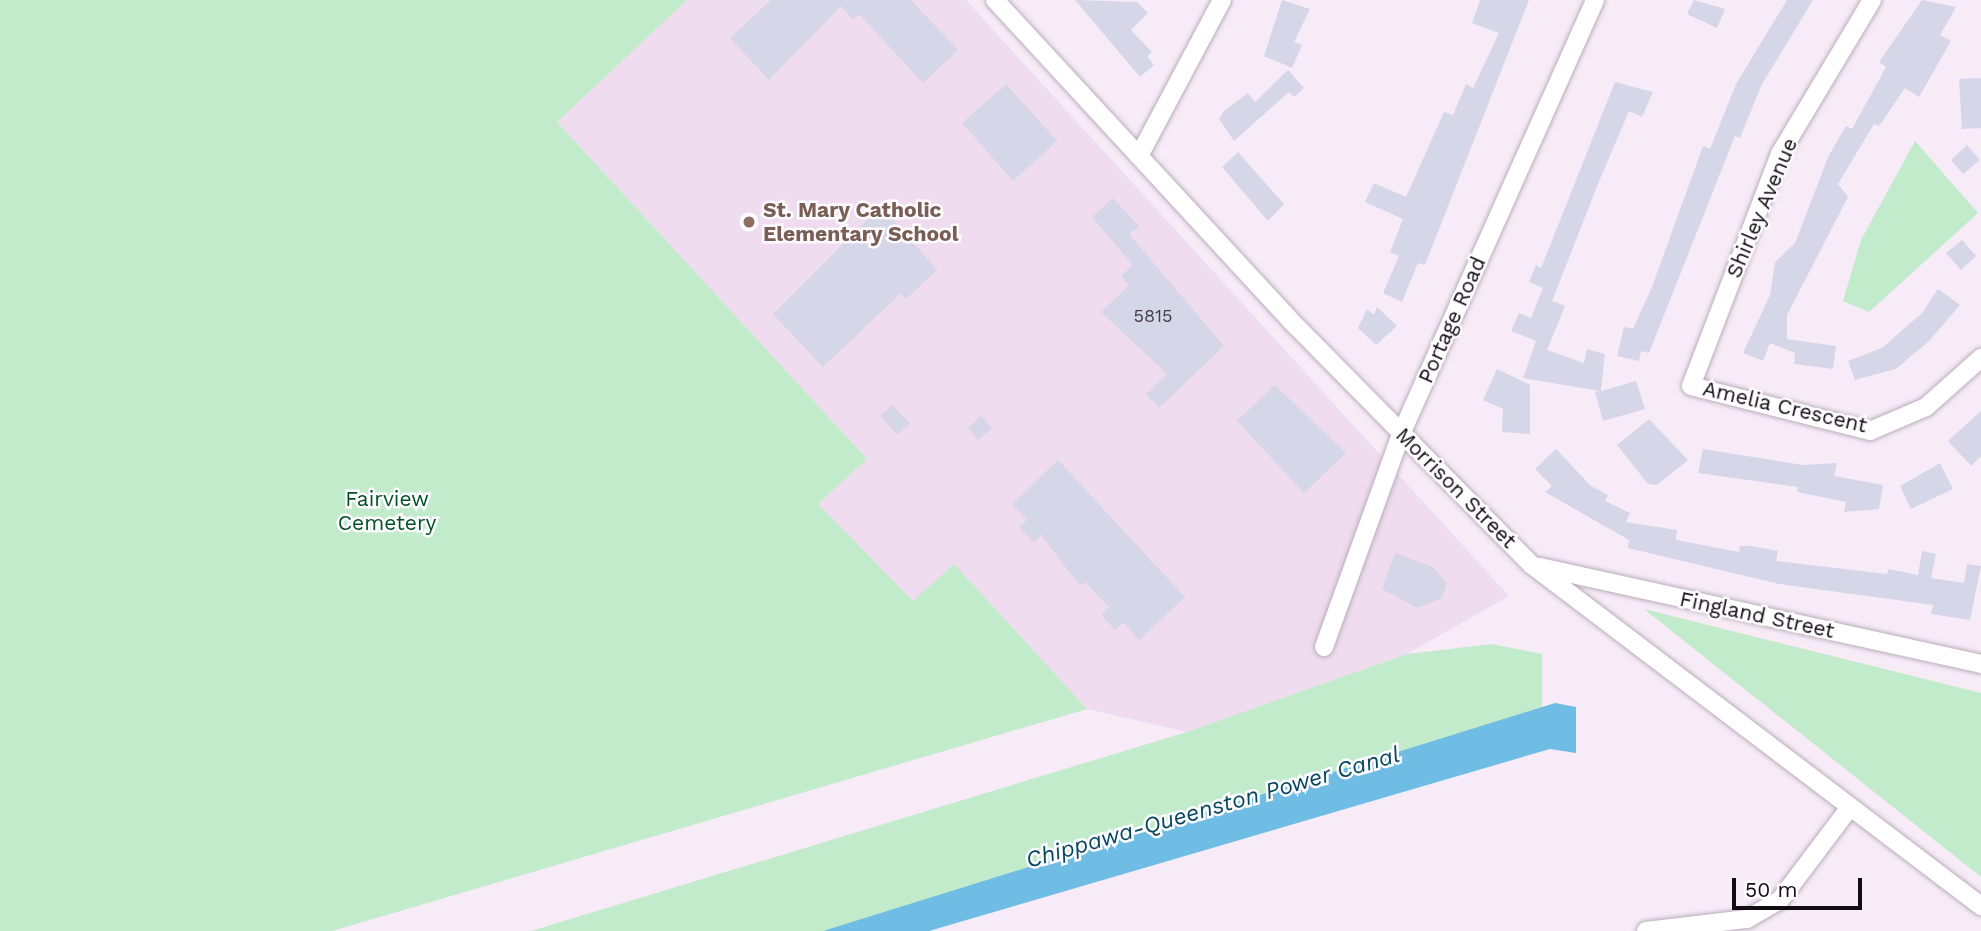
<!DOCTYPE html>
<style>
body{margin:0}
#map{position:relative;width:1981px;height:931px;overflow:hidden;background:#f8ebf8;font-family:"Work Sans",sans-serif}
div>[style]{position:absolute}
.built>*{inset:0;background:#efdcef}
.green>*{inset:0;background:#c1ebcb}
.water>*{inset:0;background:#6fbde4}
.building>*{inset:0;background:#d5d6e7}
.roads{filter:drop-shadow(0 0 2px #baaebb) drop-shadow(0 0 2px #baaebb)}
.minor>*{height:18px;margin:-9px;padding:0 9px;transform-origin:9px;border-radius:9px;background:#fff}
.dots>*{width:19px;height:19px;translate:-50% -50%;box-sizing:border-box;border:4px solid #fefcff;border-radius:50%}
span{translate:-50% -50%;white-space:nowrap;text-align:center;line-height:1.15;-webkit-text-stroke:5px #fefcff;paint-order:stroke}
.number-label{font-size:18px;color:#423e46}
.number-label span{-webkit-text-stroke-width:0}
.street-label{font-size:21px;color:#110c11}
.education-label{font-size:21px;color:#785e54;font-weight:700}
.left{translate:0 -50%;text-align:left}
.park-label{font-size:21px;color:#015127}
.water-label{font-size:23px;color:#034761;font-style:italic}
.scale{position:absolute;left:1732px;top:878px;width:130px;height:32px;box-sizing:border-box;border:4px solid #110c11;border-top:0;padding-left:9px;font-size:21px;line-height:24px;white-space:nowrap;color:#110c11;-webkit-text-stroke:5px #fefcff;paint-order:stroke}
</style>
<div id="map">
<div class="built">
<div style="clip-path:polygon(687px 0,966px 0,1509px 596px,1407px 654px,1187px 732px,1087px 709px,954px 564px,913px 602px,818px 504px,867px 459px,557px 122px)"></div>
</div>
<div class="green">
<div style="clip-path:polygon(0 0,687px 0,557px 122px,867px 459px,818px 504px,913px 601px,954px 564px,1087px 709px,332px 931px,0 931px)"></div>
<div style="clip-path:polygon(1915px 141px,1978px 213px,1869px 312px,1843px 301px,1861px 240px)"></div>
<div style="clip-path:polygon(1644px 609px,1981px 693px,1981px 877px)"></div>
<div style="clip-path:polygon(1491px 644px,1542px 654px,1542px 726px,839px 931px,531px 931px,1187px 732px,1407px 654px)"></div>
</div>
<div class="water">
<div style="clip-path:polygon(1555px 703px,1576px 707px,1576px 753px,1550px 749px,929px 931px,823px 931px)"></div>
</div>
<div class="building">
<div style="clip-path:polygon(771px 0,911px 0,958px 50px,923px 83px,859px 14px,853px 20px,841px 6px,769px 80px,730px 38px)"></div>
<div style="clip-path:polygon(1075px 0,1137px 2px,1148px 13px,1131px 30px,1152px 52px,1147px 56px,1154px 65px,1140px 77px)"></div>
<div style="clip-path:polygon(1282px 0,1310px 9px,1294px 42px,1302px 45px,1292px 68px,1264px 56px)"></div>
<div style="clip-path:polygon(1480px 0,1529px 0,1425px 265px,1418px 263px,1402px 302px,1383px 293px,1399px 256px,1390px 252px,1403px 219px,1365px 202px,1374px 183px,1406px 197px,1444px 112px,1453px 115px,1466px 84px,1473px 88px,1499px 33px,1472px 23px)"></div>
<div style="clip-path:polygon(1694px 0,1725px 9px,1717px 28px,1687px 14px)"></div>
<div style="clip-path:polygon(1787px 0,1813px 0,1761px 86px,1740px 138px,1735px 136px,1649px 353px,1641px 351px,1639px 361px,1617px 356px,1624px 327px,1633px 329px,1652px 287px,1703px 146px,1710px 149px,1736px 84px)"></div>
<div style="clip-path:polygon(1922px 0,1956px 7px,1940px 35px,1951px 41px,1919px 97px,1905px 88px,1879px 126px,1874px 124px,1838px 184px,1848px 197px,1787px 315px,1787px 339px,1836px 346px,1833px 369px,1794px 364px,1795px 353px,1770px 343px,1763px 361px,1743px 353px,1770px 295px,1775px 262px,1795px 243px,1829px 155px,1846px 126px,1852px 129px,1886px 67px,1879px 62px)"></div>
<div style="clip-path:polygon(1288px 70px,1304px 88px,1294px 97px,1289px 92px,1234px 141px,1219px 119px,1224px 111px,1248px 93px,1255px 102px)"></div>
<div style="clip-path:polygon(1981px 78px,1981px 128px,1962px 129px,1959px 79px)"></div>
<div style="clip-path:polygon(1615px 82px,1653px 92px,1642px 117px,1629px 111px,1600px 179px,1552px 301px,1565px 306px,1547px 350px,1584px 363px,1587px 349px,1605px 354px,1601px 391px,1636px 381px,1645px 409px,1603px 421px,1595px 392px,1600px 391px,1523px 378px,1536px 341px,1511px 331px,1519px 313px,1531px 318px,1543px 288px,1529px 282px,1536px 265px,1541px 268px)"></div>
<div style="clip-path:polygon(1006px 84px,1057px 141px,1013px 181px,962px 123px)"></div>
<div style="clip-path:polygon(1967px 145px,1980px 160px,1963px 174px,1951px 160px)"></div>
<div style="clip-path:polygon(1238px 152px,1284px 204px,1268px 221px,1222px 167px)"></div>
<div style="clip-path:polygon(1113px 198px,1139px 226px,1129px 234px,1224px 346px,1159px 408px,1146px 394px,1167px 374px,1101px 312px,1129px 285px,1121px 276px,1133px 265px,1092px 217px)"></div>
<div style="clip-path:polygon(881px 206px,937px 270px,906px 299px,901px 293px,823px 367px,773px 314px)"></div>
<div style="clip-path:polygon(1962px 240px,1976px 256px,1961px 270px,1946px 253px)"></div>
<div style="clip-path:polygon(1938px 289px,1960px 305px,1930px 340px,1896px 369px,1855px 380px,1848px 361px,1882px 348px,1922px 313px)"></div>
<div style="clip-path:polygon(1377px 307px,1397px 326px,1376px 345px,1358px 328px,1367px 309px,1374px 315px)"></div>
<div style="clip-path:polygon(1497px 369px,1530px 385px,1530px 434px,1502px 432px,1503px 409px,1483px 400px)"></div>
<div style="clip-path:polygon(1275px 385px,1346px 453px,1304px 493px,1237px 421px)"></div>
<div style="clip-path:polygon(892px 405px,910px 423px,897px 435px,880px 416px)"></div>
<div style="clip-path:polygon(1981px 411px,1981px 456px,1971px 466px,1948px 441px)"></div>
<div style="clip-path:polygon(981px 416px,992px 428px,978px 440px,968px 428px)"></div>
<div style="clip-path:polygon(1649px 419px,1688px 460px,1657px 485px,1648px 484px,1617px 445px)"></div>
<div style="clip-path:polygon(1556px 449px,1591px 486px,1608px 495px,1605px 501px,1630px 513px,1626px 522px,1677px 530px,1676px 540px,1739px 552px,1740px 546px,1751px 546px,1778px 551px,1776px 561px,1887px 574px,1888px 569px,1918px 575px,1922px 551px,1936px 554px,1931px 578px,1964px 583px,1967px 564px,1981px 566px,1970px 620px,1931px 614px,1933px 605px,1779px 584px,1628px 548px,1629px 540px,1545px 492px,1552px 486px,1535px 469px)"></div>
<div style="clip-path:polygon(1703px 449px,1803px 465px,1837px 463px,1834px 476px,1883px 485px,1879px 509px,1844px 512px,1846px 502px,1797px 492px,1798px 487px,1698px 473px)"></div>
<div style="clip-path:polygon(1058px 460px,1185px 597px,1139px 640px,1123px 622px,1115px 630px,1101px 615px,1109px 607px,1085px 582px,1080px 586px,1041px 535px,1034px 542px,1019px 527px,1027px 520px,1012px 504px)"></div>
<div style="clip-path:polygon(1940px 463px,1953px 489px,1911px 509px,1900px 486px)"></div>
<div style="clip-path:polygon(1395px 553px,1433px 567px,1447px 583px,1442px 598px,1417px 608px,1382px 589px)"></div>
</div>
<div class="roads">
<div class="minor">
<div style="left:995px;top:0;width:444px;rotate:47.3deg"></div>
<div style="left:1296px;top:326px;width:336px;rotate:45.4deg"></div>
<div style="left:1532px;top:565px;width:564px;rotate:37.22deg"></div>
<div style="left:1872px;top:0;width:179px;rotate:120.9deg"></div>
<div style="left:1780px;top:154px;width:248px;rotate:111deg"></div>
<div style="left:1691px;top:386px;width:185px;rotate:14.1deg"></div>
<div style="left:1870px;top:431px;width:61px;rotate:-23.2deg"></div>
<div style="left:1926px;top:407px;width:74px;rotate:-41.7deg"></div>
<div style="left:1139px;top:156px;width:177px;rotate:-62deg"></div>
<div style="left:1540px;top:567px;width:452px;rotate:12.4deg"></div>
<div style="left:1324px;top:647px;width:226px;rotate:-70.1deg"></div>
<div style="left:1401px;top:434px;width:475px;rotate:-65.9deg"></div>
<div style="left:1646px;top:931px;width:102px;rotate:-6.8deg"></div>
<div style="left:1747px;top:919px;width:38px;rotate:-30deg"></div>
<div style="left:1780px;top:900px;width:116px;rotate:-53deg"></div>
</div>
</div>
<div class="dots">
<div style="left:749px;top:222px;background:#8d6e63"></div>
</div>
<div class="number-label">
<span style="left:1153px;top:316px">5815</span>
</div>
<div class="street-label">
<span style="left:1762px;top:208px;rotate:-67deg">Shirley Avenue</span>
<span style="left:1452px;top:320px;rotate:-66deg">Portage Road</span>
<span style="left:1785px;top:407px;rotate:13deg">Amelia Crescent</span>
<span style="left:1456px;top:488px;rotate:45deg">Morrison Street</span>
<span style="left:1757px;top:615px;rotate:12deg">Fingland Street</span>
</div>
<div class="education-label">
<span class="left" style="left:763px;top:222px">St. Mary Catholic<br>Elementary School</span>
</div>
<div class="park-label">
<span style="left:387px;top:511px">Fairview<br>Cemetery</span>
</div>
<div class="water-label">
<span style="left:1213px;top:808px;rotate:-16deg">Chippawa-Queenston Power Canal</span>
</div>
<div class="scale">50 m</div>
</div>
